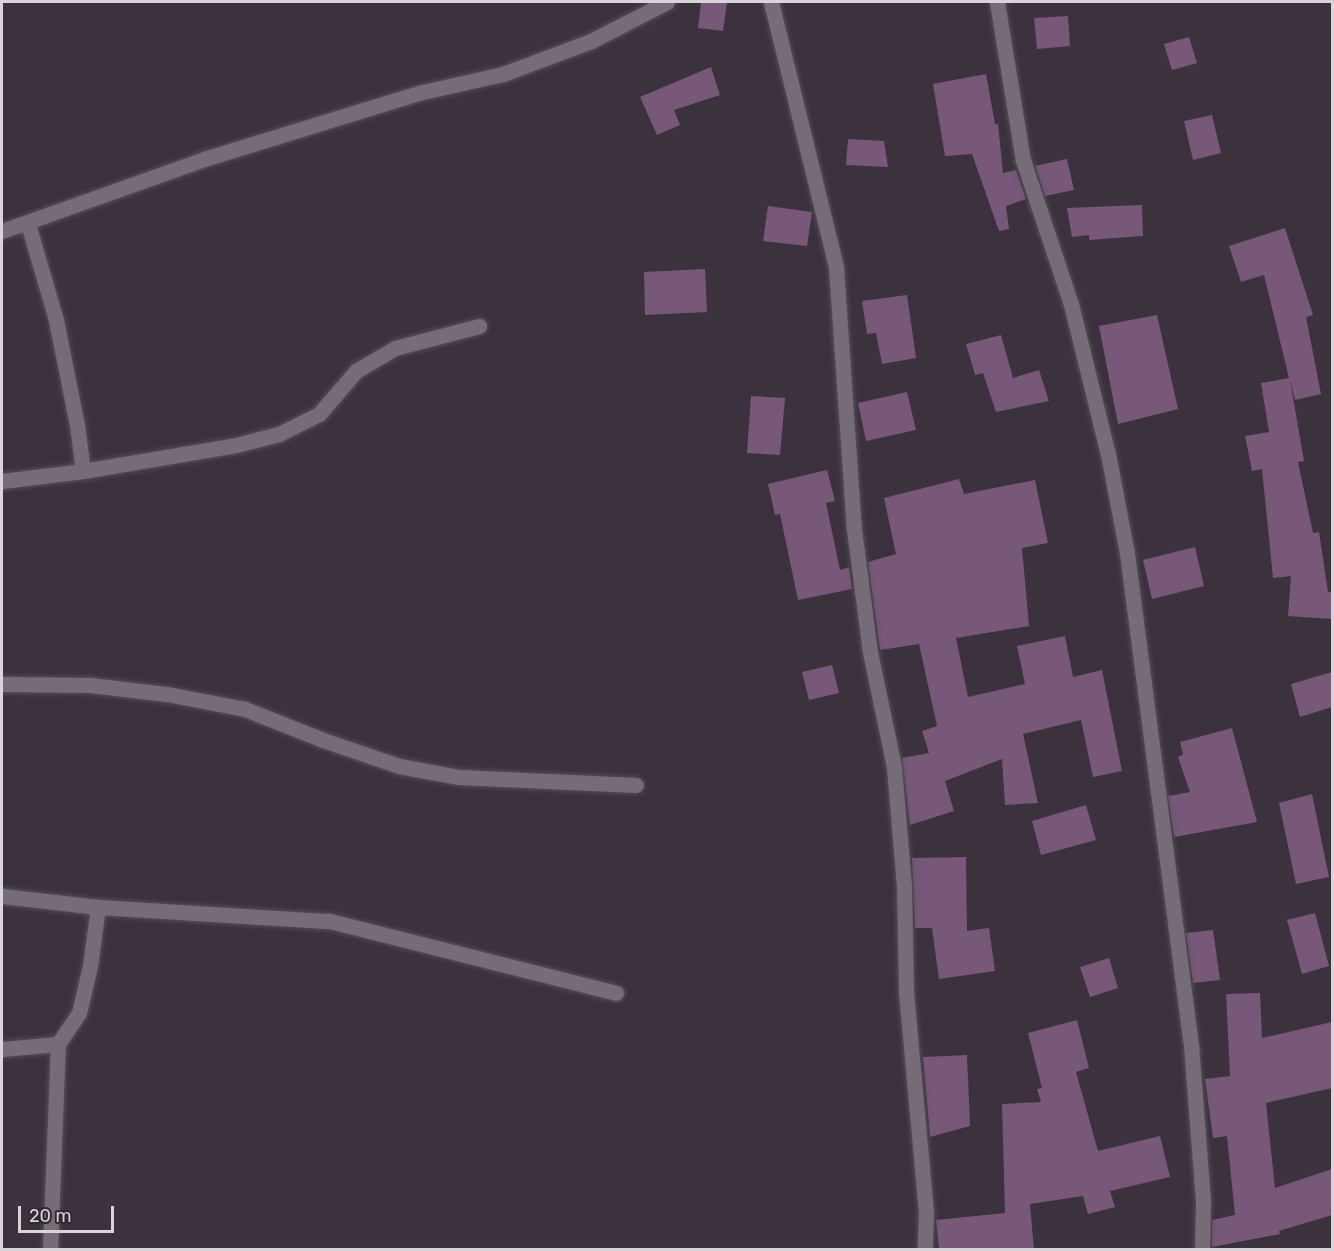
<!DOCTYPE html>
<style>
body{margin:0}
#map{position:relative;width:1334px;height:1251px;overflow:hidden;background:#3b323d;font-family:Rubik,sans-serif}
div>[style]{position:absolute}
.building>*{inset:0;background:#775879}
.roads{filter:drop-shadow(0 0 2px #554e57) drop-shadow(0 0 2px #554e57)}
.minor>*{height:15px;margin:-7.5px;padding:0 7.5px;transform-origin:7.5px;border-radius:7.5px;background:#766c78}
span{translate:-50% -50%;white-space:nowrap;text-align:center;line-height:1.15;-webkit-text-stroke:6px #312832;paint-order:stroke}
.frame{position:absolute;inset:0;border:3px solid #d9d3da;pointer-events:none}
.scale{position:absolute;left:18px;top:1206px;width:96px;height:27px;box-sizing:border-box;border:3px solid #d9d3da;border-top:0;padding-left:8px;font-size:18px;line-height:21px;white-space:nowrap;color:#d9d3da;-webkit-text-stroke:4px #312832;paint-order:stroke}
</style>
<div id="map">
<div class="building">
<div style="clip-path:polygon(701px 2px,727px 2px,723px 31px,698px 28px)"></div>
<div style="clip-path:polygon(1068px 16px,1070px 46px,1037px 49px,1034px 18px)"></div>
<div style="clip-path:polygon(1189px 37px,1197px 63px,1172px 70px,1164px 44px)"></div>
<div style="clip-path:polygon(711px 67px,720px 95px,674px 110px,680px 125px,657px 135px,640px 97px)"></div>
<div style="clip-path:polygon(986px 74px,995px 124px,998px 124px,1003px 173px,1016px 170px,1026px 199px,1006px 206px,1009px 229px,999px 231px,972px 154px,945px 156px,933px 84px)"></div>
<div style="clip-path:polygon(1212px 115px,1221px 153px,1193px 160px,1184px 121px)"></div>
<div style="clip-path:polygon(848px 139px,884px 141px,888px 167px,846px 165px)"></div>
<div style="clip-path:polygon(1067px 159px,1074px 190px,1045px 196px,1035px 166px)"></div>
<div style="clip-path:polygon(1142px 205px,1143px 236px,1089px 240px,1089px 235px,1072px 237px,1067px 208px)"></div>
<div style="clip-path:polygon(768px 206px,812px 212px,807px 246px,763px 241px)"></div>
<div style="clip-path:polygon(1285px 228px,1313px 315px,1306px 317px,1321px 394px,1295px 400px,1290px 380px,1304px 461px,1298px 462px,1313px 533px,1319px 532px,1328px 592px,1332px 592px,1332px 619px,1288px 616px,1291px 576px,1273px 578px,1262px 469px,1252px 471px,1245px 436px,1269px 432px,1261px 383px,1289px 378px,1264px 275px,1241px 282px,1229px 246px)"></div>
<div style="clip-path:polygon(705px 269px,707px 312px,645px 315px,644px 272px)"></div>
<div style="clip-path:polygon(907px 295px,916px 358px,882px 364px,876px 333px,867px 334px,862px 301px)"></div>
<div style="clip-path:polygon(1157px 315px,1178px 409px,1118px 424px,1099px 326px)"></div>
<div style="clip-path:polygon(1001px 335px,1013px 378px,1039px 370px,1049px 401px,996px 412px,983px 373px,975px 375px,966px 344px)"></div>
<div style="clip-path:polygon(907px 392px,916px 430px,866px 441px,858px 403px)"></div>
<div style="clip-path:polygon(751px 396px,785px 398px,780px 455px,747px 453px)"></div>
<div style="clip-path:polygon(827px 470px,835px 501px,826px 503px,840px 570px,849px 567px,852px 589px,798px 600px,780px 514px,775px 515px,768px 484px)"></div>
<div style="clip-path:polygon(959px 479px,964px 494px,1035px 480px,1048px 543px,1022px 548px,1029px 626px,956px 638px,968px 697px,1025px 684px,1017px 646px,1065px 636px,1073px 677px,1102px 670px,1122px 771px,1093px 777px,1081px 720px,1023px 734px,1038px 803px,1005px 805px,1002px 759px,945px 781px,954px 811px,910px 825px,902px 758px,929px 753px,922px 731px,937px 726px,919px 644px,880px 650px,868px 562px,896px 554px,884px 498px)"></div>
<div style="clip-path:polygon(1195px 547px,1204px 586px,1152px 599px,1143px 560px)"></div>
<div style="clip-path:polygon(832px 665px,839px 693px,809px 700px,802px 672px)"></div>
<div style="clip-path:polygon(1332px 672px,1332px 707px,1300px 717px,1291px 684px)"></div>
<div style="clip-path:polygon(1232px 728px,1257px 822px,1174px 837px,1168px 796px,1190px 792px,1178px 757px,1183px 754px,1180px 742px)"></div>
<div style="clip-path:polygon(1312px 794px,1329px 877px,1296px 884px,1279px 803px)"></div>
<div style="clip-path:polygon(1086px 805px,1096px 840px,1041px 855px,1032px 821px)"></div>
<div style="clip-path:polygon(966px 857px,967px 931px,989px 928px,995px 971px,939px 979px,932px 928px,915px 928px,912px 858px)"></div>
<div style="clip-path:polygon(1315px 913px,1329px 966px,1302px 974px,1287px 920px)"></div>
<div style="clip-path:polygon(1213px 930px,1220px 980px,1193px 983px,1186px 933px)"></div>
<div style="clip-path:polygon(1109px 958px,1118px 988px,1090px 997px,1080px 967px)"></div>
<div style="clip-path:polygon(1260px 993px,1262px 1038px,1332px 1022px,1332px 1088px,1266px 1103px,1275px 1188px,1332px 1169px,1332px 1215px,1279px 1231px,1280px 1234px,1212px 1247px,1212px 1220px,1235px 1215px,1227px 1136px,1213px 1138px,1205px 1079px,1230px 1076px,1226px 994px)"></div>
<div style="clip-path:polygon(1077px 1020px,1089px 1068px,1076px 1072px,1098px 1151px,1160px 1136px,1170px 1177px,1110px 1191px,1115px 1207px,1088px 1214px,1083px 1196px,1030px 1204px,1034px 1250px,939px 1250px,936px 1220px,1005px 1213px,1002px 1104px,1041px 1102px,1037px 1089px,1042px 1088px,1028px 1033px)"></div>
<div style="clip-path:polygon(967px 1055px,970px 1126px,930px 1137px,923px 1057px)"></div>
</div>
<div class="roads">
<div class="minor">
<div style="left:771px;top:2px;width:273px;rotate:76.2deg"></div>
<div style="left:836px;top:267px;width:263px;rotate:86.1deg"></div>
<div style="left:854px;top:529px;width:124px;rotate:82.6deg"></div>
<div style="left:870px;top:652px;width:117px;rotate:78.2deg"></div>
<div style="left:894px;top:767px;width:118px;rotate:85.2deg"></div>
<div style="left:904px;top:885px;width:107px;rotate:88.9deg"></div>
<div style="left:906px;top:992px;width:222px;rotate:84.8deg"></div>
<div style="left:926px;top:1213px;width:37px;rotate:92deg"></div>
<div style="left:997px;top:2px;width:160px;rotate:80.7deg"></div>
<div style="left:1023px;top:160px;width:152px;rotate:71.6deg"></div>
<div style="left:1071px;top:304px;width:160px;rotate:76.2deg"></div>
<div style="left:1109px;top:459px;width:96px;rotate:79.2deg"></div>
<div style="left:1127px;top:553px;width:496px;rotate:82.6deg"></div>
<div style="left:1191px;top:1045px;width:155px;rotate:85.6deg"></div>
<div style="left:1203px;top:1200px;width:50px;rotate:91.1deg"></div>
<div style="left:28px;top:224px;width:100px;rotate:73.7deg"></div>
<div style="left:56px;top:320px;width:107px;rotate:78.7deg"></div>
<div style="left:77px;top:425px;width:46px;rotate:82.6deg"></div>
<div style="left:2px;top:231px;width:214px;rotate:-19.6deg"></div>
<div style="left:204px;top:159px;width:224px;rotate:-17.1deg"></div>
<div style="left:418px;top:93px;width:87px;rotate:-12.6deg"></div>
<div style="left:503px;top:74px;width:94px;rotate:-20.6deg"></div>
<div style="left:591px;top:41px;width:85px;rotate:-27.2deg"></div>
<div style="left:2px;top:481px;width:82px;rotate:-7deg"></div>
<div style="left:83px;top:471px;width:155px;rotate:-9.6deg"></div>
<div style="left:236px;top:445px;width:44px;rotate:-14.3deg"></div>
<div style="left:279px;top:434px;width:45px;rotate:-26.6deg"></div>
<div style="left:319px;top:414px;width:57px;rotate:-49.3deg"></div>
<div style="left:356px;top:371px;width:45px;rotate:-30.5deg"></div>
<div style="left:395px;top:348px;width:87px;rotate:-14.7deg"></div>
<div style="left:2px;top:684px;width:88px;rotate:0.7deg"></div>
<div style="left:90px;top:685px;width:78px;rotate:6.7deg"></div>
<div style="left:167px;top:694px;width:79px;rotate:10.9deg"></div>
<div style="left:245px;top:709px;width:84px;rotate:21.7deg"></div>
<div style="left:323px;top:740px;width:80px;rotate:18.9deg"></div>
<div style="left:399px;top:766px;width:61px;rotate:10.4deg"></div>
<div style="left:459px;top:777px;width:177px;rotate:2.6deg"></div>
<div style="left:2px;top:896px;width:97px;rotate:6.5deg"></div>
<div style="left:98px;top:907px;width:232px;rotate:3.5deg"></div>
<div style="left:330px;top:921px;width:295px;rotate:14.1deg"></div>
<div style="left:2px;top:1049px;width:56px;rotate:-5.1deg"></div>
<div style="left:50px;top:1250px;width:206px;rotate:-87.8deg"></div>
<div style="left:58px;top:1044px;width:37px;rotate:-56deg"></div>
<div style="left:79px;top:1013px;width:48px;rotate:-76.8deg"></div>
<div style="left:90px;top:966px;width:60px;rotate:-82.3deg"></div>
</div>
</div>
<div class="frame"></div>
<div class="scale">20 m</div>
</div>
